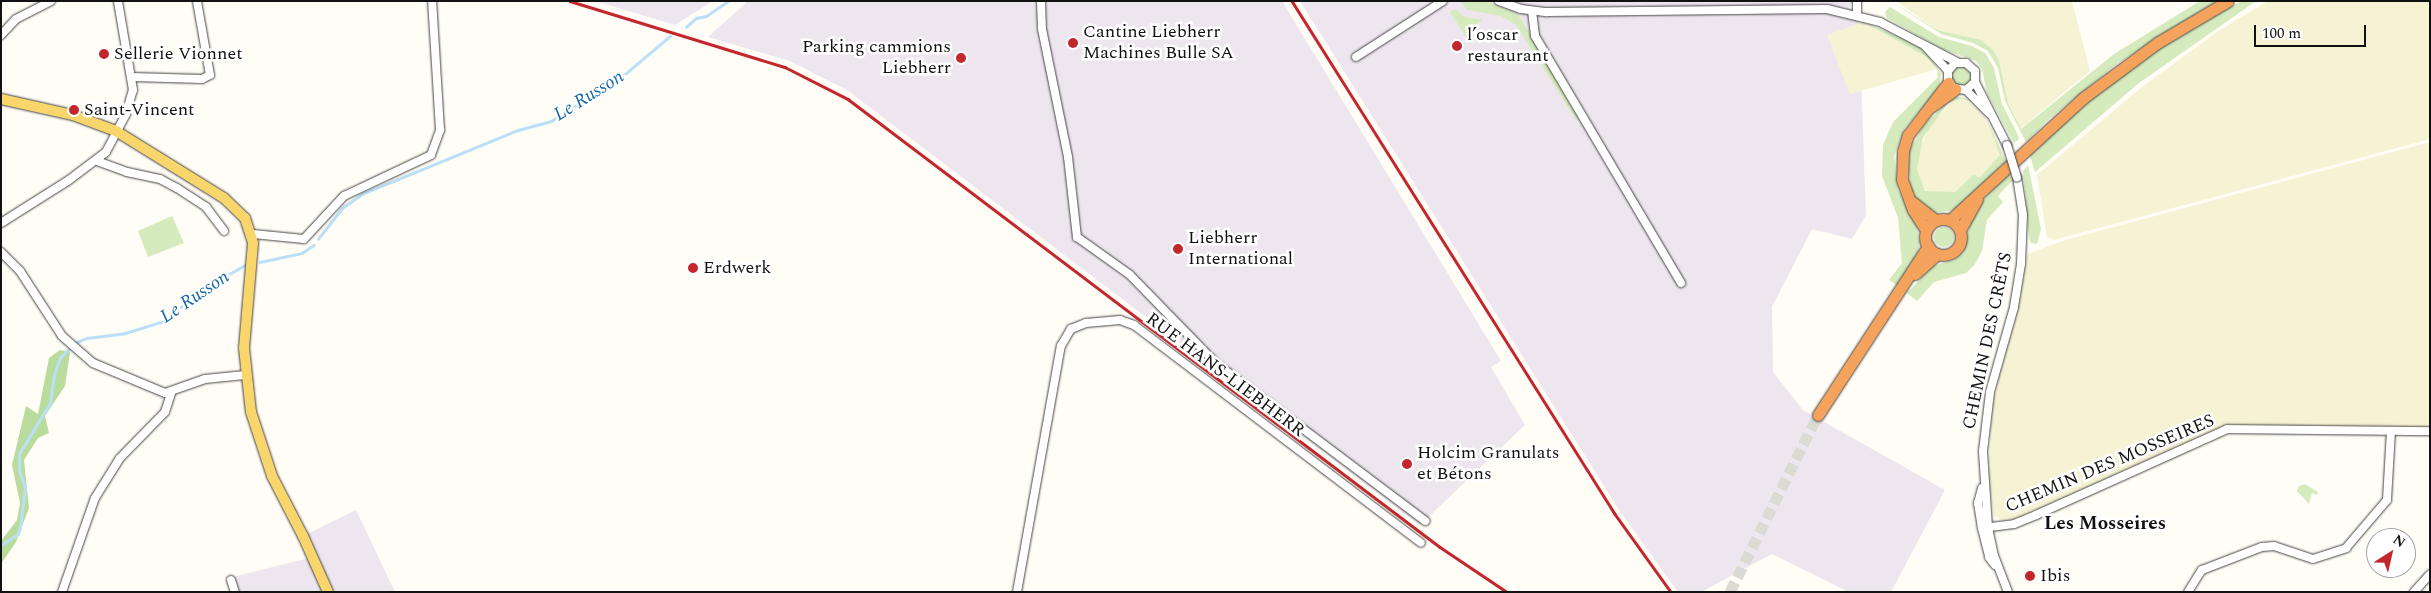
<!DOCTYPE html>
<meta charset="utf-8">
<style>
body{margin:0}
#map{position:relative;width:2431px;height:593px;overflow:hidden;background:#fffdf5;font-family:Spectral,serif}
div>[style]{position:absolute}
.industrial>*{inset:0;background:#eee6ef}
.farmland>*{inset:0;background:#f6f3d4}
.green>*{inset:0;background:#d5ebbd}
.round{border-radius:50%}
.forest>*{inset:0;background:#b9dc9c}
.stream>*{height:2.5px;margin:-1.25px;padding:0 1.25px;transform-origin:1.25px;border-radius:1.25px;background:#b9e0f7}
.highway-tunnel>*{height:11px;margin-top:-5.5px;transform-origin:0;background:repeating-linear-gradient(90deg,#dbdad3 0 11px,transparent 0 16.5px)}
.roads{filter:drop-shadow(0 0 1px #444) drop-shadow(0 0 1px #444)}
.minor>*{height:8px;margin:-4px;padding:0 4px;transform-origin:4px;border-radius:4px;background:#fff}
.major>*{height:10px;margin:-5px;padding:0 5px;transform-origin:5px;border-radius:5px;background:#f9d66b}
.highway>*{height:11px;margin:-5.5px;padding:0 5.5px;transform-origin:5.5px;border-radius:5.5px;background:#f5a25d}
.highway>.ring{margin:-5.5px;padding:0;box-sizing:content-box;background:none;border:11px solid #f5a25d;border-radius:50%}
.rail>*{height:2.5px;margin:-1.25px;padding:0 1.25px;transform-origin:1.25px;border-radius:1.25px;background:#c4262e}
.bridges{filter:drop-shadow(0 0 1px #444) drop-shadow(0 0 1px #444)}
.minor-bridge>*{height:8px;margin:-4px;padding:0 4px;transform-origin:4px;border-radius:4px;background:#fff}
.dots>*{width:14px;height:14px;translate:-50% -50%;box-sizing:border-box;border:2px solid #fff;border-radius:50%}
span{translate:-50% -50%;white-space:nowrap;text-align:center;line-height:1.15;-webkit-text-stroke:5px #fff;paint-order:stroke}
.poi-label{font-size:18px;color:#111}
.left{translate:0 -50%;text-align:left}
.right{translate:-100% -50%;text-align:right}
.street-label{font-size:18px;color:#111}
.water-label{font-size:19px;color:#1768a6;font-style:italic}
.neighbourhood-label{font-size:19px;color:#111;font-weight:700}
.frame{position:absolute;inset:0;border:2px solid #111;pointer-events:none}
.north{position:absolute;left:2366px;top:528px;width:50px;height:50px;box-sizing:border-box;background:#fff;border:1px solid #a0a0a0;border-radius:50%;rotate:35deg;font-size:14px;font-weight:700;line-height:20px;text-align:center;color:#111}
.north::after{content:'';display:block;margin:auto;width:18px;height:22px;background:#c4262e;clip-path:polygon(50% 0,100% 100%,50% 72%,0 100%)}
.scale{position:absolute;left:2254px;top:25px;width:112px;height:22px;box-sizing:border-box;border:2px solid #111;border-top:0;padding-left:6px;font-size:15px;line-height:18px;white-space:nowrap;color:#111;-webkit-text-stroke:4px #fff;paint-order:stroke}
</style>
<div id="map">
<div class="industrial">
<div style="clip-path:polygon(595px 1px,713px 1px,675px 25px)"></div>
<div style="clip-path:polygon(748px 1px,1282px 1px,1501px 361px,1491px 367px,1525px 425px,1420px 525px,847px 90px,790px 61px,708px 37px)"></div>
<div style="clip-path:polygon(1300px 1px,1854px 1px,1849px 7px,1859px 19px,1866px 215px,1852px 239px,1812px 229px,1772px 307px,1773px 372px,1803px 410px,1945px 490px,1891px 592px,1849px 592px,1772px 554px,1701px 592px,1678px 592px,1619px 510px)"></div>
<div style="clip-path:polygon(356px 510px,395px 592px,235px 592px,231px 580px,233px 577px,313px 557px,303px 536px)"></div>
</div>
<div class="farmland">
<div style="clip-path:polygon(1896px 1px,2072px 1px,2090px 71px,2020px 129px,2008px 103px,1999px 60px,1993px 50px,1981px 40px,1937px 30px)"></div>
<div style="clip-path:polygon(2268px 1px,2430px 1px,2430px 139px,2054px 240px,2047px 237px,2037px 175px,2142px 87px,2217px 32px)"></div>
<div style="clip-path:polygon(1863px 22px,1927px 57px,1937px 69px,1850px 94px,1827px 35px)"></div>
<div style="clip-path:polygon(1955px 99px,1967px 101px,1979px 110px,1987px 120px,2001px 155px,1978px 179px,1974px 174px,1955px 192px,1929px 194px,1921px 183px,1917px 169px,1918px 153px,1931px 125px)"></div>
<div style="clip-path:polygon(2430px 142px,2430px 427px,2222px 427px,2021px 517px,2006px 522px,1994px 516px,1989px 483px,1991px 412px,2028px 254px,2062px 241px)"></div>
</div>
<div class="green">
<div style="clip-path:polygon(1460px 1px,1486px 1px,1518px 14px,1579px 115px,1576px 120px,1516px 25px,1501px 16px,1467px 10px)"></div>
<div style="clip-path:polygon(1891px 1px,1937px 30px,1981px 40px,1993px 50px,1999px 60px,2008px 103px,2021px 129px,2114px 54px,2200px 1px,2217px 1px,2118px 63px,2049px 119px,2026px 142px,2005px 101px,1998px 68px,1988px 51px,1973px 43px,1941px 34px)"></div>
<div style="clip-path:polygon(2241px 1px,2256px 1px,2139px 83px,2035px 172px,2029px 152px,2086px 102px,2159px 49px)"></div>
<div style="clip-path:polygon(1890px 7px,1939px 37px,1972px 46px,1985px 53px,1994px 68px,2002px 104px,2016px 131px,2019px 139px,2014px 143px,1987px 93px,1982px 69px,1976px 61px,1942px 49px,1887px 18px,1885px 12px)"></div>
<div style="clip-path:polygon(1455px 9px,1465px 17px,1483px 20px,1469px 29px,1475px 41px,1470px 44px,1450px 12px)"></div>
<div style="clip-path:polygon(1863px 22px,1904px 39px,1926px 51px,1941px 74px,1939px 88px,1904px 129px,1894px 156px,1898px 190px,1916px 224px,1920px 242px,1918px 252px,1898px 286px,1889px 280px,1902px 263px,1898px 218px,1882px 176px,1883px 145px,1893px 122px,1938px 77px,1937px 69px,1927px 57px)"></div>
<div class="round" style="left:1952px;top:66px;width:20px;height:20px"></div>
<div style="clip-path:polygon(1953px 97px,1961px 97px,1974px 102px,1961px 99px,1948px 103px,1923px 138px,1917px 169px,1925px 191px,1955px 192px,1974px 174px,1979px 178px,2000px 155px,1987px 120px,2006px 161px,1955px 210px,1934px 213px,1916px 199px,1910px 185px,1909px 152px,1924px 125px)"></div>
<div style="clip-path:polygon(2028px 165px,2041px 229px,2037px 244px,2031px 243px,2029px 238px,2023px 171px)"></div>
<div style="clip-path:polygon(2009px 172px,2012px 181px,1998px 196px,2003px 202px,1987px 220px,1982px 251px,1975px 264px,1966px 273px,1934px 282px,1917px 301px,1907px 293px,1933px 266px,1954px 260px,1963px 252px,1971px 222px,1982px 202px)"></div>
<div style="clip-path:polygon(172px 216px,184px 243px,148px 257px,138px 231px)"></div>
<div class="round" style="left:1934px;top:227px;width:20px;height:20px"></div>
<div style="clip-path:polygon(2305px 484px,2318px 492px,2317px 495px,2312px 493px,2309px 504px,2297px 491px,2299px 486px)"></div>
</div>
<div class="forest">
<div style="clip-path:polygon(60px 350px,70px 352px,65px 386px,45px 416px,49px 433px,38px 438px,24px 460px,29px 508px,16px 542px,1px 564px,1px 541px,17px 520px,20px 503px,12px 465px,26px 406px,38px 414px,49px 358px)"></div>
</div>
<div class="stream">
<div style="left:686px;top:27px;width:13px;rotate:-42deg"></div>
<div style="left:696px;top:18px;width:10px;rotate:-11deg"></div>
<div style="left:706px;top:16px;width:27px;rotate:-34deg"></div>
<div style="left:318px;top:239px;width:39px;rotate:-52deg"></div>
<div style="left:342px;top:208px;width:24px;rotate:-35deg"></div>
<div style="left:362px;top:194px;width:169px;rotate:-22.3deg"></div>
<div style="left:518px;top:130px;width:34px;rotate:-15deg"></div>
<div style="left:551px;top:121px;width:36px;rotate:-32deg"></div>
<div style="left:581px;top:102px;width:16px;rotate:-45deg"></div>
<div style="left:592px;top:91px;width:28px;rotate:-23deg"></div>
<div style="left:618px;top:80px;width:68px;rotate:-40.2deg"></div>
<div style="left:260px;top:262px;width:43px;rotate:-12.1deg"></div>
<div style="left:302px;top:253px;width:14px;rotate:-34deg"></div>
<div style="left:1px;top:545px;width:20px;rotate:-33deg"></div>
<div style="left:18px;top:534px;width:6px;rotate:-72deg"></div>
<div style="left:20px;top:528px;width:40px;rotate:-82.9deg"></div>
<div style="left:25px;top:488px;width:18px;rotate:-109deg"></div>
<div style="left:19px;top:471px;width:17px;rotate:-90deg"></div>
<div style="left:19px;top:454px;width:60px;rotate:-58.7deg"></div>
<div style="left:50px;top:403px;width:28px;rotate:-82deg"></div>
<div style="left:54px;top:375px;width:18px;rotate:-71deg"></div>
<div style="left:60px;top:358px;width:21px;rotate:-45deg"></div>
<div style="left:75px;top:343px;width:13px;rotate:-23deg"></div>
<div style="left:87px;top:338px;width:38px;rotate:-7deg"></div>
<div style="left:125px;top:333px;width:39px;rotate:-17deg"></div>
<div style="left:162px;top:322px;width:13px;rotate:-29deg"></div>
<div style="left:173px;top:316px;width:25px;rotate:-48deg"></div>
<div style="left:190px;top:297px;width:64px;rotate:-30.2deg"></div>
</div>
<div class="highway-tunnel">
<div style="left:1730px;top:592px;width:198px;rotate:-63.6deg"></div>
</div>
<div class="roads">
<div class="minor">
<div style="left:1041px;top:1px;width:28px;rotate:88deg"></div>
<div style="left:1042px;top:29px;width:131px;rotate:78.5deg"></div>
<div style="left:1068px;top:157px;width:81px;rotate:83.6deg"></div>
<div style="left:1077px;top:237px;width:65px;rotate:35.6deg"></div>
<div style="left:1130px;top:275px;width:124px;rotate:45.7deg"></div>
<div style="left:1217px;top:364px;width:261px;rotate:37deg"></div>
<div style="left:1499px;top:1px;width:23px;rotate:20deg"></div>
<div style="left:1521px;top:9px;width:26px;rotate:7deg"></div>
<div style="left:1547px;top:12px;width:280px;rotate:-0.6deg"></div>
<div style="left:1827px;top:9px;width:55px;rotate:13.8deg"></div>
<div style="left:1880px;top:22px;width:87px;rotate:27.5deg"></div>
<div style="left:1532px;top:11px;width:25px;rotate:83deg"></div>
<div style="left:1535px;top:36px;width:287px;rotate:59.4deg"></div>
<div style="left:1857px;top:15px;width:14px;rotate:-90deg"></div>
<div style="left:1px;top:35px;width:22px;rotate:-47deg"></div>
<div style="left:16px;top:19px;width:39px;rotate:-27deg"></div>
<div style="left:1925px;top:46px;width:34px;rotate:47deg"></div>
<div style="left:1948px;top:71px;width:9px;rotate:90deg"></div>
<div style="left:1948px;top:80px;width:9px;rotate:58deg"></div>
<div style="left:1953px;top:88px;width:13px;rotate:9deg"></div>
<div style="left:1966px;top:90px;width:12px;rotate:-42deg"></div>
<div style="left:1975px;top:82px;width:11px;rotate:-90deg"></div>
<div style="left:1975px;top:71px;width:12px;rotate:-138deg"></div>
<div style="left:1966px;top:63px;width:11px;rotate:180deg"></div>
<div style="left:1955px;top:63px;width:11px;rotate:131deg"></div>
<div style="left:1356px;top:57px;width:103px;rotate:-32.8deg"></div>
<div style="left:132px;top:77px;width:70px;rotate:1.6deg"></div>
<div style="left:202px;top:79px;width:9px;rotate:-27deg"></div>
<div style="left:210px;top:75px;width:75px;rotate:-100deg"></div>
<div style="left:1975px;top:82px;width:71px;rotate:63.1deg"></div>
<div style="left:1966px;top:90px;width:33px;rotate:45deg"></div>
<div style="left:97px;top:161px;width:32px;rotate:20deg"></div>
<div style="left:127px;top:172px;width:34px;rotate:12deg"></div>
<div style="left:160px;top:179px;width:19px;rotate:28deg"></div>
<div style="left:177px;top:188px;width:35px;rotate:33deg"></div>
<div style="left:206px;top:207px;width:30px;rotate:53deg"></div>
<div style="left:1px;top:223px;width:80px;rotate:-32.3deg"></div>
<div style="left:69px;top:180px;width:46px;rotate:-37.1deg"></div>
<div style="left:106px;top:152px;width:43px;rotate:-62.2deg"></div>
<div style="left:126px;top:114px;width:25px;rotate:-74deg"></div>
<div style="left:133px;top:90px;width:90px;rotate:-99.6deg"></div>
<div style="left:253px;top:234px;width:51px;rotate:5.6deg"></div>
<div style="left:304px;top:239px;width:59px;rotate:-47.1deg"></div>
<div style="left:344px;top:196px;width:96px;rotate:-25.2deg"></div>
<div style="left:431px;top:155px;width:27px;rotate:-70deg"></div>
<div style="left:440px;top:130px;width:129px;rotate:-93.5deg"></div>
<div style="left:1px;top:252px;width:27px;rotate:45deg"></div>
<div style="left:20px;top:271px;width:77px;rotate:57.1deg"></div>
<div style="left:62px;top:336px;width:41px;rotate:41.1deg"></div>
<div style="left:93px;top:363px;width:78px;rotate:22.6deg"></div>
<div style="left:165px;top:393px;width:42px;rotate:-19.3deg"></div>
<div style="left:205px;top:379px;width:40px;rotate:-5.7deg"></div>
<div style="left:1982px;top:488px;width:16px;rotate:105deg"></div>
<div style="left:1978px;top:503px;width:25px;rotate:81deg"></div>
<div style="left:1982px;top:528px;width:30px;rotate:76deg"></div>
<div style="left:1989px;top:557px;width:10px;rotate:53deg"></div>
<div style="left:1982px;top:528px;width:32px;rotate:-7deg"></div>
<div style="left:2014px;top:524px;width:24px;rotate:-22deg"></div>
<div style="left:2036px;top:515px;width:209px;rotate:-24.2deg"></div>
<div style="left:2227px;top:429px;width:203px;rotate:0.6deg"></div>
<div style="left:231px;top:580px;width:13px;rotate:72deg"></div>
<div style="left:62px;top:592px;width:100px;rotate:-70.7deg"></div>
<div style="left:95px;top:498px;width:47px;rotate:-58deg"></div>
<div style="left:120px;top:458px;width:64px;rotate:-45.6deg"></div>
<div style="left:165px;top:412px;width:20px;rotate:-72deg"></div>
<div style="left:1017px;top:592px;width:250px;rotate:-79.9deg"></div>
<div style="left:1061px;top:346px;width:20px;rotate:-60deg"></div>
<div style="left:1071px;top:329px;width:16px;rotate:-22deg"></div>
<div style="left:1086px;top:323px;width:34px;rotate:-5deg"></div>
<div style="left:1120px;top:320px;width:15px;rotate:20deg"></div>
<div style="left:1134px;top:325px;width:360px;rotate:37.2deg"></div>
<div style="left:2008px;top:592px;width:39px;rotate:-111deg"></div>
<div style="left:1994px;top:556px;width:30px;rotate:-102deg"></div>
<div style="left:1988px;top:527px;width:76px;rotate:-93.8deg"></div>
<div style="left:1983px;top:451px;width:59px;rotate:-83.2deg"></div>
<div style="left:1990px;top:392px;width:88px;rotate:-74.2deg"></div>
<div style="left:2014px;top:307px;width:44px;rotate:-80.8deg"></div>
<div style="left:2021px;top:264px;width:49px;rotate:-87.7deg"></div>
<div style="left:2023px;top:215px;width:38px;rotate:-99deg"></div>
<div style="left:2188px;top:592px;width:26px;rotate:-58deg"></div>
<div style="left:2202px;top:570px;width:64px;rotate:-21deg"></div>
<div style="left:2262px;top:547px;width:12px;rotate:-5deg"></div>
<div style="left:2274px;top:546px;width:41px;rotate:18.4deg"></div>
<div style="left:2313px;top:559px;width:35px;rotate:-18deg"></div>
<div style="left:2346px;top:548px;width:63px;rotate:-49.5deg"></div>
<div style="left:2387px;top:500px;width:69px;rotate:-86.7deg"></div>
<div style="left:2414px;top:592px;width:24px;rotate:-48deg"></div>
</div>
<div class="major">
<div style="left:1px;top:99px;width:74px;rotate:12.5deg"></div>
<div style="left:73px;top:115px;width:46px;rotate:20.4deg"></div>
<div style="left:116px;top:131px;width:127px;rotate:31.8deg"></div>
<div style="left:224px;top:198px;width:29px;rotate:44deg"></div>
<div style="left:245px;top:218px;width:26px;rotate:72deg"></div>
<div style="left:253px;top:243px;width:105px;rotate:94.9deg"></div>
<div style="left:244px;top:348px;width:64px;rotate:83.8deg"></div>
<div style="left:251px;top:412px;width:67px;rotate:71.8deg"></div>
<div style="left:272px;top:476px;width:68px;rotate:62.7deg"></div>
<div style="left:303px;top:536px;width:61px;rotate:65.9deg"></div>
</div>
<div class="highway">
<div style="left:1932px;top:106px;width:29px;rotate:-36deg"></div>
<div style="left:1911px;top:201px;width:31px;rotate:38deg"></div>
<div class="ring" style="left:1925px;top:219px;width:25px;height:25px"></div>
<div style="left:1950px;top:220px;width:180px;rotate:-42.5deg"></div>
<div style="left:2083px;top:98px;width:92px;rotate:-36.6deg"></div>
<div style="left:2157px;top:43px;width:82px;rotate:-30.6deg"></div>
<div style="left:1926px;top:230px;width:24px;rotate:-123deg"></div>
<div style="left:1913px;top:210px;width:32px;rotate:-110deg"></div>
<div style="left:1902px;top:180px;width:29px;rotate:-88deg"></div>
<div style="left:1903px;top:151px;width:17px;rotate:-73deg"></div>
<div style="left:1908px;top:135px;width:66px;rotate:-52.4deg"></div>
<div style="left:1960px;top:230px;width:35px;rotate:-61deg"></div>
<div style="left:1915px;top:274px;width:30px;rotate:-42deg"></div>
<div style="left:1818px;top:415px;width:202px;rotate:-56.9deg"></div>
</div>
</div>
<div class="rail">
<div style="left:570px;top:1px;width:225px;rotate:17.1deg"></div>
<div style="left:785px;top:67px;width:71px;rotate:26.9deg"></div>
<div style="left:848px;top:99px;width:742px;rotate:37.12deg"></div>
<div style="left:1440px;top:547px;width:81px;rotate:33.9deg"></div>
<div style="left:1292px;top:1px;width:606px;rotate:57.8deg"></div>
<div style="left:1615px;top:514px;width:96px;rotate:54.3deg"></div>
</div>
<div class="bridges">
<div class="minor-bridge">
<div style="left:2007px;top:145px;width:34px;rotate:73deg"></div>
</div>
</div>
<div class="dots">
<div style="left:1073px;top:43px;background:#c4262e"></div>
<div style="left:1457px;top:46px;background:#c4262e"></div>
<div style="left:104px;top:54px;background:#c4262e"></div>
<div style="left:961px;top:58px;background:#c4262e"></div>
<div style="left:74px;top:110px;background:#c4262e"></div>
<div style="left:1178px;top:249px;background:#c4262e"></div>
<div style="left:693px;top:268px;background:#c4262e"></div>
<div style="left:1407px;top:464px;background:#c4262e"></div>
<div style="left:2030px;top:576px;background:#c4262e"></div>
</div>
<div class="poi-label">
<span class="left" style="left:1083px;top:43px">Cantine Liebherr<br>Machines Bulle SA</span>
<span class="left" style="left:1467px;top:46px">l’oscar<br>restaurant</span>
<span class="right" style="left:951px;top:58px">Parking cammions<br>Liebherr</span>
<span class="left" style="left:114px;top:54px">Sellerie Vionnet</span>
<span class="left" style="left:84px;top:110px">Saint-Vincent</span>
<span class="left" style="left:1188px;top:249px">Liebherr<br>International</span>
<span class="left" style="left:703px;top:268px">Erdwerk</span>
<span class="left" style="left:1417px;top:464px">Holcim Granulats<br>et Bétons</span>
<span class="left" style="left:2040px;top:576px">Ibis</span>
</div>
<div class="street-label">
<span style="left:1988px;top:341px;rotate:-78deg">CHEMIN DES CRÊTS</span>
<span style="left:1225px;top:375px;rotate:37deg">RUE HANS-LIEBHERR</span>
<span style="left:2110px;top:464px;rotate:-23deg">CHEMIN DES MOSSEIRES</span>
</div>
<div class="water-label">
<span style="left:589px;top:96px;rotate:-32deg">Le Russon</span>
<span style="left:195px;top:297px;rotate:-34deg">Le Russon</span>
</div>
<div class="neighbourhood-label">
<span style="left:2105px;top:524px">Les Mosseires</span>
</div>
<div class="frame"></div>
<div class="north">N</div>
<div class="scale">100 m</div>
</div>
